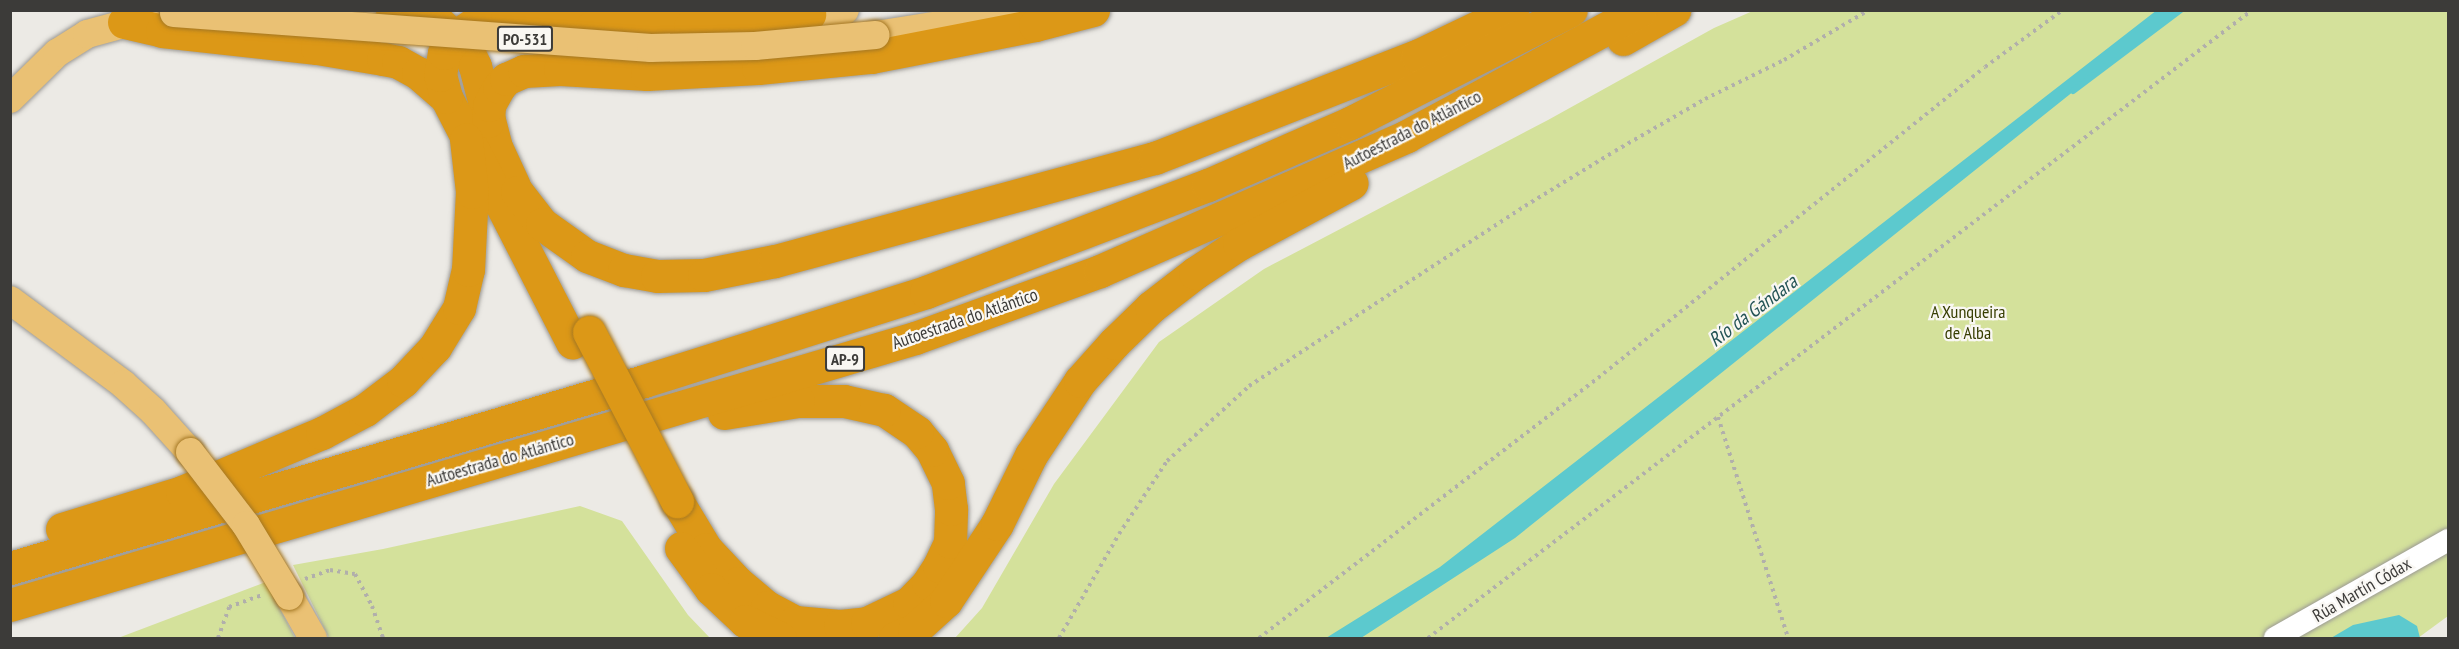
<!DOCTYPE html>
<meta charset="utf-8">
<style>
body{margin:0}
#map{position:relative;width:2459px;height:649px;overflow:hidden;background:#eceae5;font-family:"PT Sans Narrow",sans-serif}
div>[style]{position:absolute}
.green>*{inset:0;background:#d4e19b}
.water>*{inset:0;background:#5cc9ce}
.stream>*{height:6px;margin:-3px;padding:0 3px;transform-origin:3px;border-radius:3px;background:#5cc9ce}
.path>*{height:4px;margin-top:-2px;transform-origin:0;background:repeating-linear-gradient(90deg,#b1afab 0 3px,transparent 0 7.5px)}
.roads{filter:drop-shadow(0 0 2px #9b9995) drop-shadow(0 0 2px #9b9995)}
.minor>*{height:22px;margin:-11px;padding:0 11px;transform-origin:11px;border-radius:11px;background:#fff}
.major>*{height:28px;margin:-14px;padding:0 14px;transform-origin:14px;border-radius:14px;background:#eac174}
.highway>*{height:33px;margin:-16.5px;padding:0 16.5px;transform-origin:16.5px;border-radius:16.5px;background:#dc9817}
.bridges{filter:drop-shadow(0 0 2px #a47723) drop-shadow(0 0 2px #a47723)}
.major-bridge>*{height:28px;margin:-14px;padding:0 14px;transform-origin:14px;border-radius:14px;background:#eac174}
.highway-bridge>*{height:33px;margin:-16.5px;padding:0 16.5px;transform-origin:16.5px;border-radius:16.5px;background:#dc9817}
span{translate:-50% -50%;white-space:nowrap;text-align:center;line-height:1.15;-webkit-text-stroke:4.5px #f9f7f3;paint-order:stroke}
.shield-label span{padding:2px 4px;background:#f9f7f3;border:2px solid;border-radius:4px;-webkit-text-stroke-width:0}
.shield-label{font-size:16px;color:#3c3b39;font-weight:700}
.street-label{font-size:18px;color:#3c3b39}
.park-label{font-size:18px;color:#373e02}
.water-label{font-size:20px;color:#235355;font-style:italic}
.frame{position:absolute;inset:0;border:12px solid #3c3b39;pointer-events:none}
</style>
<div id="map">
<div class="green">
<div style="clip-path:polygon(1755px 10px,2448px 11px,2448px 616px,2418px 638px,955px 638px,982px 608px,1054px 484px,1159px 342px,1264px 269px,1548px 120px,1714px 28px)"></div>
<div style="clip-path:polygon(580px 506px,622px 521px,688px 615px,710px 638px,329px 638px,293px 565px,383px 549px)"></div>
<div style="clip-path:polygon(266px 582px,295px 638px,118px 638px)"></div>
</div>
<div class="water">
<div style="clip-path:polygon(2157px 10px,2181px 11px,2079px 87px,1515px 538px,1361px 638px,1326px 638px,1440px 567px)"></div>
<div style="clip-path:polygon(2399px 615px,2417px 626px,2420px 638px,2331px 638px,2353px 625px)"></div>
</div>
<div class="stream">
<div style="left:2073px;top:91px;width:135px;rotate:-36.9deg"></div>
</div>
<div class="path">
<div style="left:1718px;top:417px;width:232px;rotate:72.4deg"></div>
<div style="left:305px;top:579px;width:27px;rotate:-20deg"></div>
<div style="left:330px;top:570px;width:25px;rotate:9deg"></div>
<div style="left:355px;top:574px;width:36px;rotate:62deg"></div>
<div style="left:372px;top:606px;width:34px;rotate:71deg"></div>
<div style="left:218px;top:638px;width:33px;rotate:-70deg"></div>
<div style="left:229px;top:607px;width:35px;rotate:-20deg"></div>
<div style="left:1059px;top:638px;width:120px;rotate:-60deg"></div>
<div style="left:1119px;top:534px;width:87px;rotate:-56.7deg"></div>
<div style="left:1167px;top:461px;width:111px;rotate:-42.4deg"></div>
<div style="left:1249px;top:386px;width:330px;rotate:-33.1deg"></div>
<div style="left:1525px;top:206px;width:105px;rotate:-31.4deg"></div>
<div style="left:1615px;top:151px;width:104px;rotate:-30deg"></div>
<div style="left:1705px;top:99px;width:88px;rotate:-26.3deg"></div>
<div style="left:1784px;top:60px;width:99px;rotate:-30.5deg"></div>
<div style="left:1259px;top:638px;width:427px;rotate:-37.5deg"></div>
<div style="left:1598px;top:378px;width:496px;rotate:-38.8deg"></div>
<div style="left:1985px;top:67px;width:97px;rotate:-36.2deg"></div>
<div style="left:1428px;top:638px;width:1036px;rotate:-37.31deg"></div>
</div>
<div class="roads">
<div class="minor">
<div style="left:2275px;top:638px;width:199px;rotate:-29.5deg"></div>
</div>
<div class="major">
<div style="left:787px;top:14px;width:58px;rotate:-3.9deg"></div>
<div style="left:876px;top:35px;width:148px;rotate:-9deg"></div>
<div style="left:10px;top:99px;width:66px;rotate:-44.4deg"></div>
<div style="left:57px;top:53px;width:36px;rotate:-32deg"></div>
<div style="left:87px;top:34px;width:61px;rotate:-15.2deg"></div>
<div style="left:10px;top:300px;width:141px;rotate:36.6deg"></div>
<div style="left:123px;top:384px;width:40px;rotate:42deg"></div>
<div style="left:153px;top:411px;width:55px;rotate:47.9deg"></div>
<div style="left:289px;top:596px;width:48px;rotate:60.3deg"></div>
</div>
<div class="highway">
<div style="left:392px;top:10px;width:29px;rotate:10deg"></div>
<div style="left:421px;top:15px;width:17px;rotate:21deg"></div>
<div style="left:437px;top:21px;width:41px;rotate:43deg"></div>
<div style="left:467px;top:49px;width:19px;rotate:65deg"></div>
<div style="left:475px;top:66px;width:84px;rotate:75.5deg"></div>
<div style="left:496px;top:147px;width:43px;rotate:65.2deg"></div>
<div style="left:124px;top:22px;width:39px;rotate:13deg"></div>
<div style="left:162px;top:31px;width:156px;rotate:6.3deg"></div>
<div style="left:317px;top:48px;width:67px;rotate:9.5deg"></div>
<div style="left:383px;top:59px;width:15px;rotate:11deg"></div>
<div style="left:398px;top:62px;width:23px;rotate:29deg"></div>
<div style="left:418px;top:73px;width:37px;rotate:41deg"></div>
<div style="left:446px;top:97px;width:276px;rotate:62.8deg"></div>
<div style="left:1623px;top:39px;width:59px;rotate:-29.6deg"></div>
<div style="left:446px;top:97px;width:23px;rotate:-105deg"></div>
<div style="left:440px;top:75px;width:22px;rotate:-80deg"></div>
<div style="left:444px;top:53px;width:21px;rotate:-55deg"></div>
<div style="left:456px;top:36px;width:25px;rotate:-34deg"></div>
<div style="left:477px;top:22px;width:30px;rotate:-8deg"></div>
<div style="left:507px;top:18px;width:85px;rotate:6deg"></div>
<div style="left:592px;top:27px;width:98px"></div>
<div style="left:690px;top:27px;width:120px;rotate:-6.2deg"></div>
<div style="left:488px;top:121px;width:16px;rotate:-86deg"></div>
<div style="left:489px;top:105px;width:21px;rotate:-61deg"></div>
<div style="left:499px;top:87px;width:11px;rotate:-49deg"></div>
<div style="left:506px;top:79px;width:20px;rotate:-24deg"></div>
<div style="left:524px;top:71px;width:36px;rotate:-3deg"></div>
<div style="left:560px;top:69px;width:87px;rotate:3.3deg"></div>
<div style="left:647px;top:74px;width:111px;rotate:-3.1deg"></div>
<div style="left:758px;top:68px;width:114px;rotate:-5.6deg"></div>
<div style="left:871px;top:57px;width:167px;rotate:-11deg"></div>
<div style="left:1035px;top:25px;width:60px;rotate:-14.5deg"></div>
<div style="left:517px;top:192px;width:41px;rotate:52deg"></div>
<div style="left:542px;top:224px;width:55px;rotate:35.4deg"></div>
<div style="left:587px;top:256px;width:40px;rotate:21deg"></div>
<div style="left:624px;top:270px;width:34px;rotate:10deg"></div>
<div style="left:657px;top:276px;width:47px;rotate:-1.2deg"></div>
<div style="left:704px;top:275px;width:72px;rotate:-11.2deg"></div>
<div style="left:775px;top:261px;width:394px;rotate:-15.2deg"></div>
<div style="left:1155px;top:158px;width:281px;rotate:-21.3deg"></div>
<div style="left:1417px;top:56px;width:106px;rotate:-25.6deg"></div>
<div style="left:677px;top:501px;width:56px;rotate:58.9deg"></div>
<div style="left:706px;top:549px;width:47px;rotate:46.7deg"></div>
<div style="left:738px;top:583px;width:38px;rotate:40deg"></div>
<div style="left:767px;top:607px;width:32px;rotate:28deg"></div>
<div style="left:795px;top:622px;width:45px;rotate:5.1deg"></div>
<div style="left:840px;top:626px;width:27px;rotate:-6deg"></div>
<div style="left:867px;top:623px;width:47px;rotate:-25.5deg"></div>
<div style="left:909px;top:603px;width:28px;rotate:-46deg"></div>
<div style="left:928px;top:583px;width:20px;rotate:-57deg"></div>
<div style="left:939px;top:566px;width:26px;rotate:-65deg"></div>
<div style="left:950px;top:542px;width:33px;rotate:-88deg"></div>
<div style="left:951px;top:509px;width:26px;rotate:-97deg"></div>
<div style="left:948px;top:483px;width:37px;rotate:-116deg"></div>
<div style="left:932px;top:450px;width:23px;rotate:-130deg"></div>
<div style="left:917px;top:432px;width:40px;rotate:-146deg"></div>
<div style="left:884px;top:410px;width:41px;rotate:-167.3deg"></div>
<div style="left:844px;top:401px;width:46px;rotate:180deg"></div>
<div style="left:798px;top:401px;width:75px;rotate:170.8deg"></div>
<div style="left:62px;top:529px;width:126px;rotate:-17.1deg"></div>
<div style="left:182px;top:492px;width:152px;rotate:-22.9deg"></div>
<div style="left:322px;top:433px;width:49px;rotate:-28.1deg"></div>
<div style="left:365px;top:410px;width:48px;rotate:-37.3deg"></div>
<div style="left:403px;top:381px;width:47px;rotate:-46.7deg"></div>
<div style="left:435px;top:347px;width:46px;rotate:-58.4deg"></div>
<div style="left:459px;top:308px;width:39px;rotate:-77deg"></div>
<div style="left:468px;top:270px;width:78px;rotate:-87.1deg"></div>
<div style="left:472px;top:192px;width:53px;rotate:-96.5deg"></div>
<div style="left:681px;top:548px;width:51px;rotate:53.8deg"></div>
<div style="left:711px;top:589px;width:47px;rotate:43.3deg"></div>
<div style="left:745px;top:621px;width:39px;rotate:26deg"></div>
<div style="left:10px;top:568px;width:661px;rotate:-16.43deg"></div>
<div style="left:644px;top:381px;width:296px;rotate:-17.5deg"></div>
<div style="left:926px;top:292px;width:302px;rotate:-20.8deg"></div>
<div style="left:1208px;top:185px;width:155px;rotate:-23.6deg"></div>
<div style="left:1350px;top:123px;width:248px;rotate:-27.1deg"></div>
<div style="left:10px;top:605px;width:944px;rotate:-16.44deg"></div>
<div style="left:915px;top:338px;width:197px;rotate:-19.9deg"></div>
<div style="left:1100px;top:271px;width:335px;rotate:-23.7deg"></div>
<div style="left:1407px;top:136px;width:265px;rotate:-28.4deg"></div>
<div style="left:895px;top:638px;width:21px;rotate:-23deg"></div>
<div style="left:914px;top:630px;width:43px;rotate:-42.2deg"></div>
<div style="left:946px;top:601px;width:92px;rotate:-56.5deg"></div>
<div style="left:997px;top:524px;width:77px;rotate:-63.8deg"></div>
<div style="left:1031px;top:455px;width:89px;rotate:-56.5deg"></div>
<div style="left:1080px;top:381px;width:51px;rotate:-48.2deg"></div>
<div style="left:1114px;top:343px;width:52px;rotate:-44.2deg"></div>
<div style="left:1151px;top:307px;width:56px;rotate:-37.7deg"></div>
<div style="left:1195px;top:273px;width:53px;rotate:-33.4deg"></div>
<div style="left:1239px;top:244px;width:128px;rotate:-28.4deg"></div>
</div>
</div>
<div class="bridges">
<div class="major-bridge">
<div style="left:174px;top:13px;width:478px;rotate:4.2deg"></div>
<div style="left:651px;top:48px;width:104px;rotate:-1.1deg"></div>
<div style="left:755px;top:46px;width:121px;rotate:-5.2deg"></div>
<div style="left:190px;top:452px;width:92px;rotate:52.5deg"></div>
<div style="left:246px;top:525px;width:83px;rotate:58.8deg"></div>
</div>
<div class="highway-bridge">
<div style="left:589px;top:332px;width:191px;rotate:62.5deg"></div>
</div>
</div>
<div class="shield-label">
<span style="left:525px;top:39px">PO-531</span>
<span style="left:845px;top:359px">AP-9</span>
</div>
<div class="street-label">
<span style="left:1412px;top:130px;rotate:-27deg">Autoestrada do Atlántico</span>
<span style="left:965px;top:319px;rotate:-19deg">Autoestrada do Atlántico</span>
<span style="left:500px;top:460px;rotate:-16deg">Autoestrada do Atlántico</span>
<span style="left:2362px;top:590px;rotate:-30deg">Rúa Martín Códax</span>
</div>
<div class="park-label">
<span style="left:1968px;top:323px">A Xunqueira<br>de Alba</span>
</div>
<div class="water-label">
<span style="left:1753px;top:311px;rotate:-37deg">Río da Gándara</span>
</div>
<div class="frame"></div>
</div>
